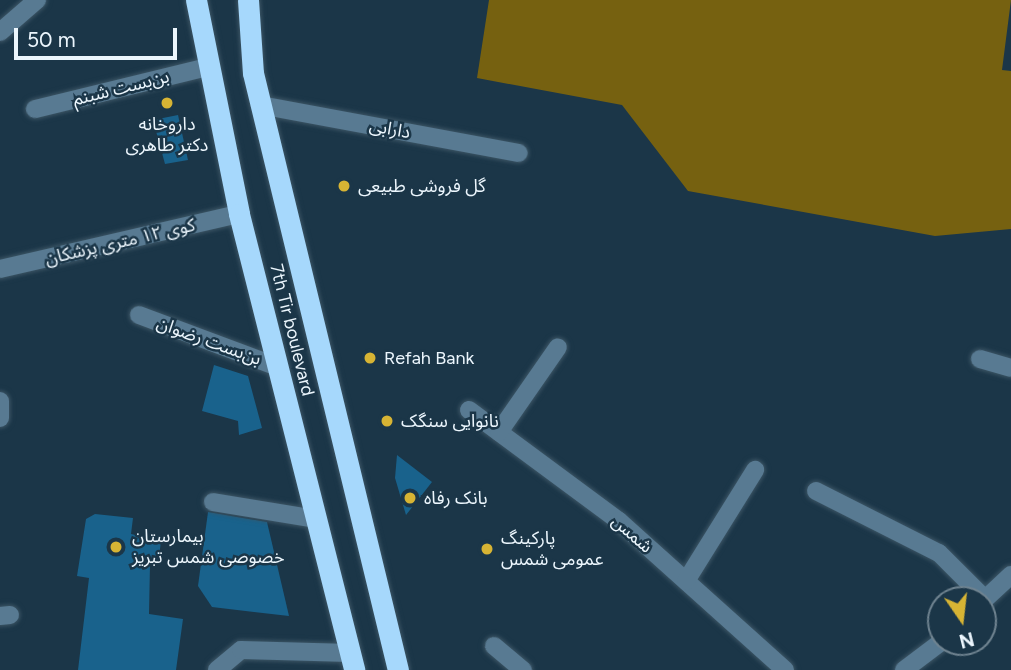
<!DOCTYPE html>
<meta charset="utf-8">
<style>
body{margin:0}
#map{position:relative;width:1011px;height:670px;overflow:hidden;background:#1b3648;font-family:Figtree,"Noto Sans Arabic",sans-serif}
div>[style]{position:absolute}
.forest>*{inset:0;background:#766110}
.building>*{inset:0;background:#19628c}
.roads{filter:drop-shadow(0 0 2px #3c5565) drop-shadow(0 0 2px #3c5565)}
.minor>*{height:18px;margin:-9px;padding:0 9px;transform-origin:9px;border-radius:9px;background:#587a92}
.highway>*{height:21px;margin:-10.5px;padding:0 10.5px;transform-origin:10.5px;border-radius:10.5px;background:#a6d8fc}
.dots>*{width:19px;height:19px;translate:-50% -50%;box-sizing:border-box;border:4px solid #1b3648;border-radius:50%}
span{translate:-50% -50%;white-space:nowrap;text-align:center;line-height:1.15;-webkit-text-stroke:5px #1b3648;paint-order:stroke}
.street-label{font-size:18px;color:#ecf6fd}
.poi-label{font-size:18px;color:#ecf6fd}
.left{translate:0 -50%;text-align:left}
.north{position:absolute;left:927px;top:586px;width:70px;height:70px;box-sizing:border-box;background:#1b3648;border:2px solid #6f8390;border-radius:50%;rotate:166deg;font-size:19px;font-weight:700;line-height:28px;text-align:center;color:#ecf6fd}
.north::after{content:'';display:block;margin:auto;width:24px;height:32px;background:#d7b434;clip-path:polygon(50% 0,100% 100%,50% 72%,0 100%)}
.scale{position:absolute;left:14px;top:28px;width:163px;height:32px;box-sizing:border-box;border:4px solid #ecf6fd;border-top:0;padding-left:9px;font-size:21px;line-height:24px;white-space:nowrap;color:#ecf6fd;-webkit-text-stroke:5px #1b3648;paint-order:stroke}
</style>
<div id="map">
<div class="forest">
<div style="clip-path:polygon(489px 0,1011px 0,1002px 70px,1011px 71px,1011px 229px,935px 236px,688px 191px,622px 105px,477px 78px)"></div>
</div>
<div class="building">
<div style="clip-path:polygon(178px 115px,188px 160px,165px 164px,153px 120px)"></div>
<div style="clip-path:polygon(214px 365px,248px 376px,262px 428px,239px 435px,238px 421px,202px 411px)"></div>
<div style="clip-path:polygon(397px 455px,432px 482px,406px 515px,395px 478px)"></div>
<div style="clip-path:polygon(208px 512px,267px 522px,289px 616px,212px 607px,198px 586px)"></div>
<div style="clip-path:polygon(95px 514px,133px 518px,131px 534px,161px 541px,158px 565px,150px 565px,149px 614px,183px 619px,176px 670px,78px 670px,89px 578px,77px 576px,86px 519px)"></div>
</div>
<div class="roads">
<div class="minor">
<div style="left:0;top:32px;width:49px;rotate:-40.9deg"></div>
<div style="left:260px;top:105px;width:263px;rotate:10.5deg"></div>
<div style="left:35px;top:109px;width:177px;rotate:-13.7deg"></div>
<div style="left:0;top:269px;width:245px;rotate:-13deg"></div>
<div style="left:139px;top:315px;width:148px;rotate:20.5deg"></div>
<div style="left:980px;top:359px;width:32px;rotate:16deg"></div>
<div style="left:0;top:401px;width:17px;rotate:90deg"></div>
<div style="left:469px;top:410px;width:187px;rotate:36.5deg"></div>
<div style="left:619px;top:521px;width:223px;rotate:41.9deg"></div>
<div style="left:499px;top:432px;width:103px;rotate:-55.2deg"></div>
<div style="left:816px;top:491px;width:138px;rotate:26.8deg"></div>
<div style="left:939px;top:553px;width:65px;rotate:45deg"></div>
<div style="left:213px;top:502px;width:104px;rotate:9.4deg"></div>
<div style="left:686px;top:581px;width:131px;rotate:-58.1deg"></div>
<div style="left:983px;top:601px;width:38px;rotate:-43deg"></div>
<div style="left:0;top:616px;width:10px;rotate:-6deg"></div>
<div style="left:494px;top:646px;width:38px;rotate:40deg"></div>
<div style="left:217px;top:670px;width:31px;rotate:-40deg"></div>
<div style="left:241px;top:650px;width:109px;rotate:1.6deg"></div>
<div style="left:904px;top:670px;width:46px;rotate:-37.1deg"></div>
</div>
<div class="highway">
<div style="left:196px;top:0;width:218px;rotate:78.6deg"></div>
<div style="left:239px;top:214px;width:470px;rotate:75.8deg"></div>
<div style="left:248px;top:0;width:73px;rotate:86.1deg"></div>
<div style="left:253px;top:73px;width:614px;rotate:76.35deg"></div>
</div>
</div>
<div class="dots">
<div style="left:167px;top:103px;background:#d7b434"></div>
<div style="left:344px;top:186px;background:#d7b434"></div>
<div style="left:370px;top:358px;background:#d7b434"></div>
<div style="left:387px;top:421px;background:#d7b434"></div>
<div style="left:410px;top:498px;background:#d7b434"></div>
<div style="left:116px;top:547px;background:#d7b434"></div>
<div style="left:487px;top:549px;background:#d7b434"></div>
</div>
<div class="street-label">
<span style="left:121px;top:88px;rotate:-14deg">بن‌بست شبنم</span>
<span style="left:390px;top:129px;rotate:11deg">دارابی</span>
<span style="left:120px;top:242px;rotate:-13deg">کوی ۱۲ متری پزشکان</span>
<span style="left:292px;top:330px;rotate:76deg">7th Tir boulevard</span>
<span style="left:209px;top:341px;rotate:20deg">بن‌بست رضوان</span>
<span style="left:632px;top:534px;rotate:41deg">شمس</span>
</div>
<div class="poi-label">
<span style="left:167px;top:135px">داروخانه<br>دکتر طاهری</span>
<span class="left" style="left:358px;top:186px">گل فروشی طبیعی</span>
<span class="left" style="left:384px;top:358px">Refah Bank</span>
<span class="left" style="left:401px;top:421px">نانوایی سنگک</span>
<span class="left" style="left:424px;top:498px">بانک رفاه</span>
<span class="left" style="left:132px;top:547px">بیمارستان<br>خصوصی شمس تبریز</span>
<span class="left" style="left:501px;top:549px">پارکینگ<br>عمومی شمس</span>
</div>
<div class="north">N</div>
<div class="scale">50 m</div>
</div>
